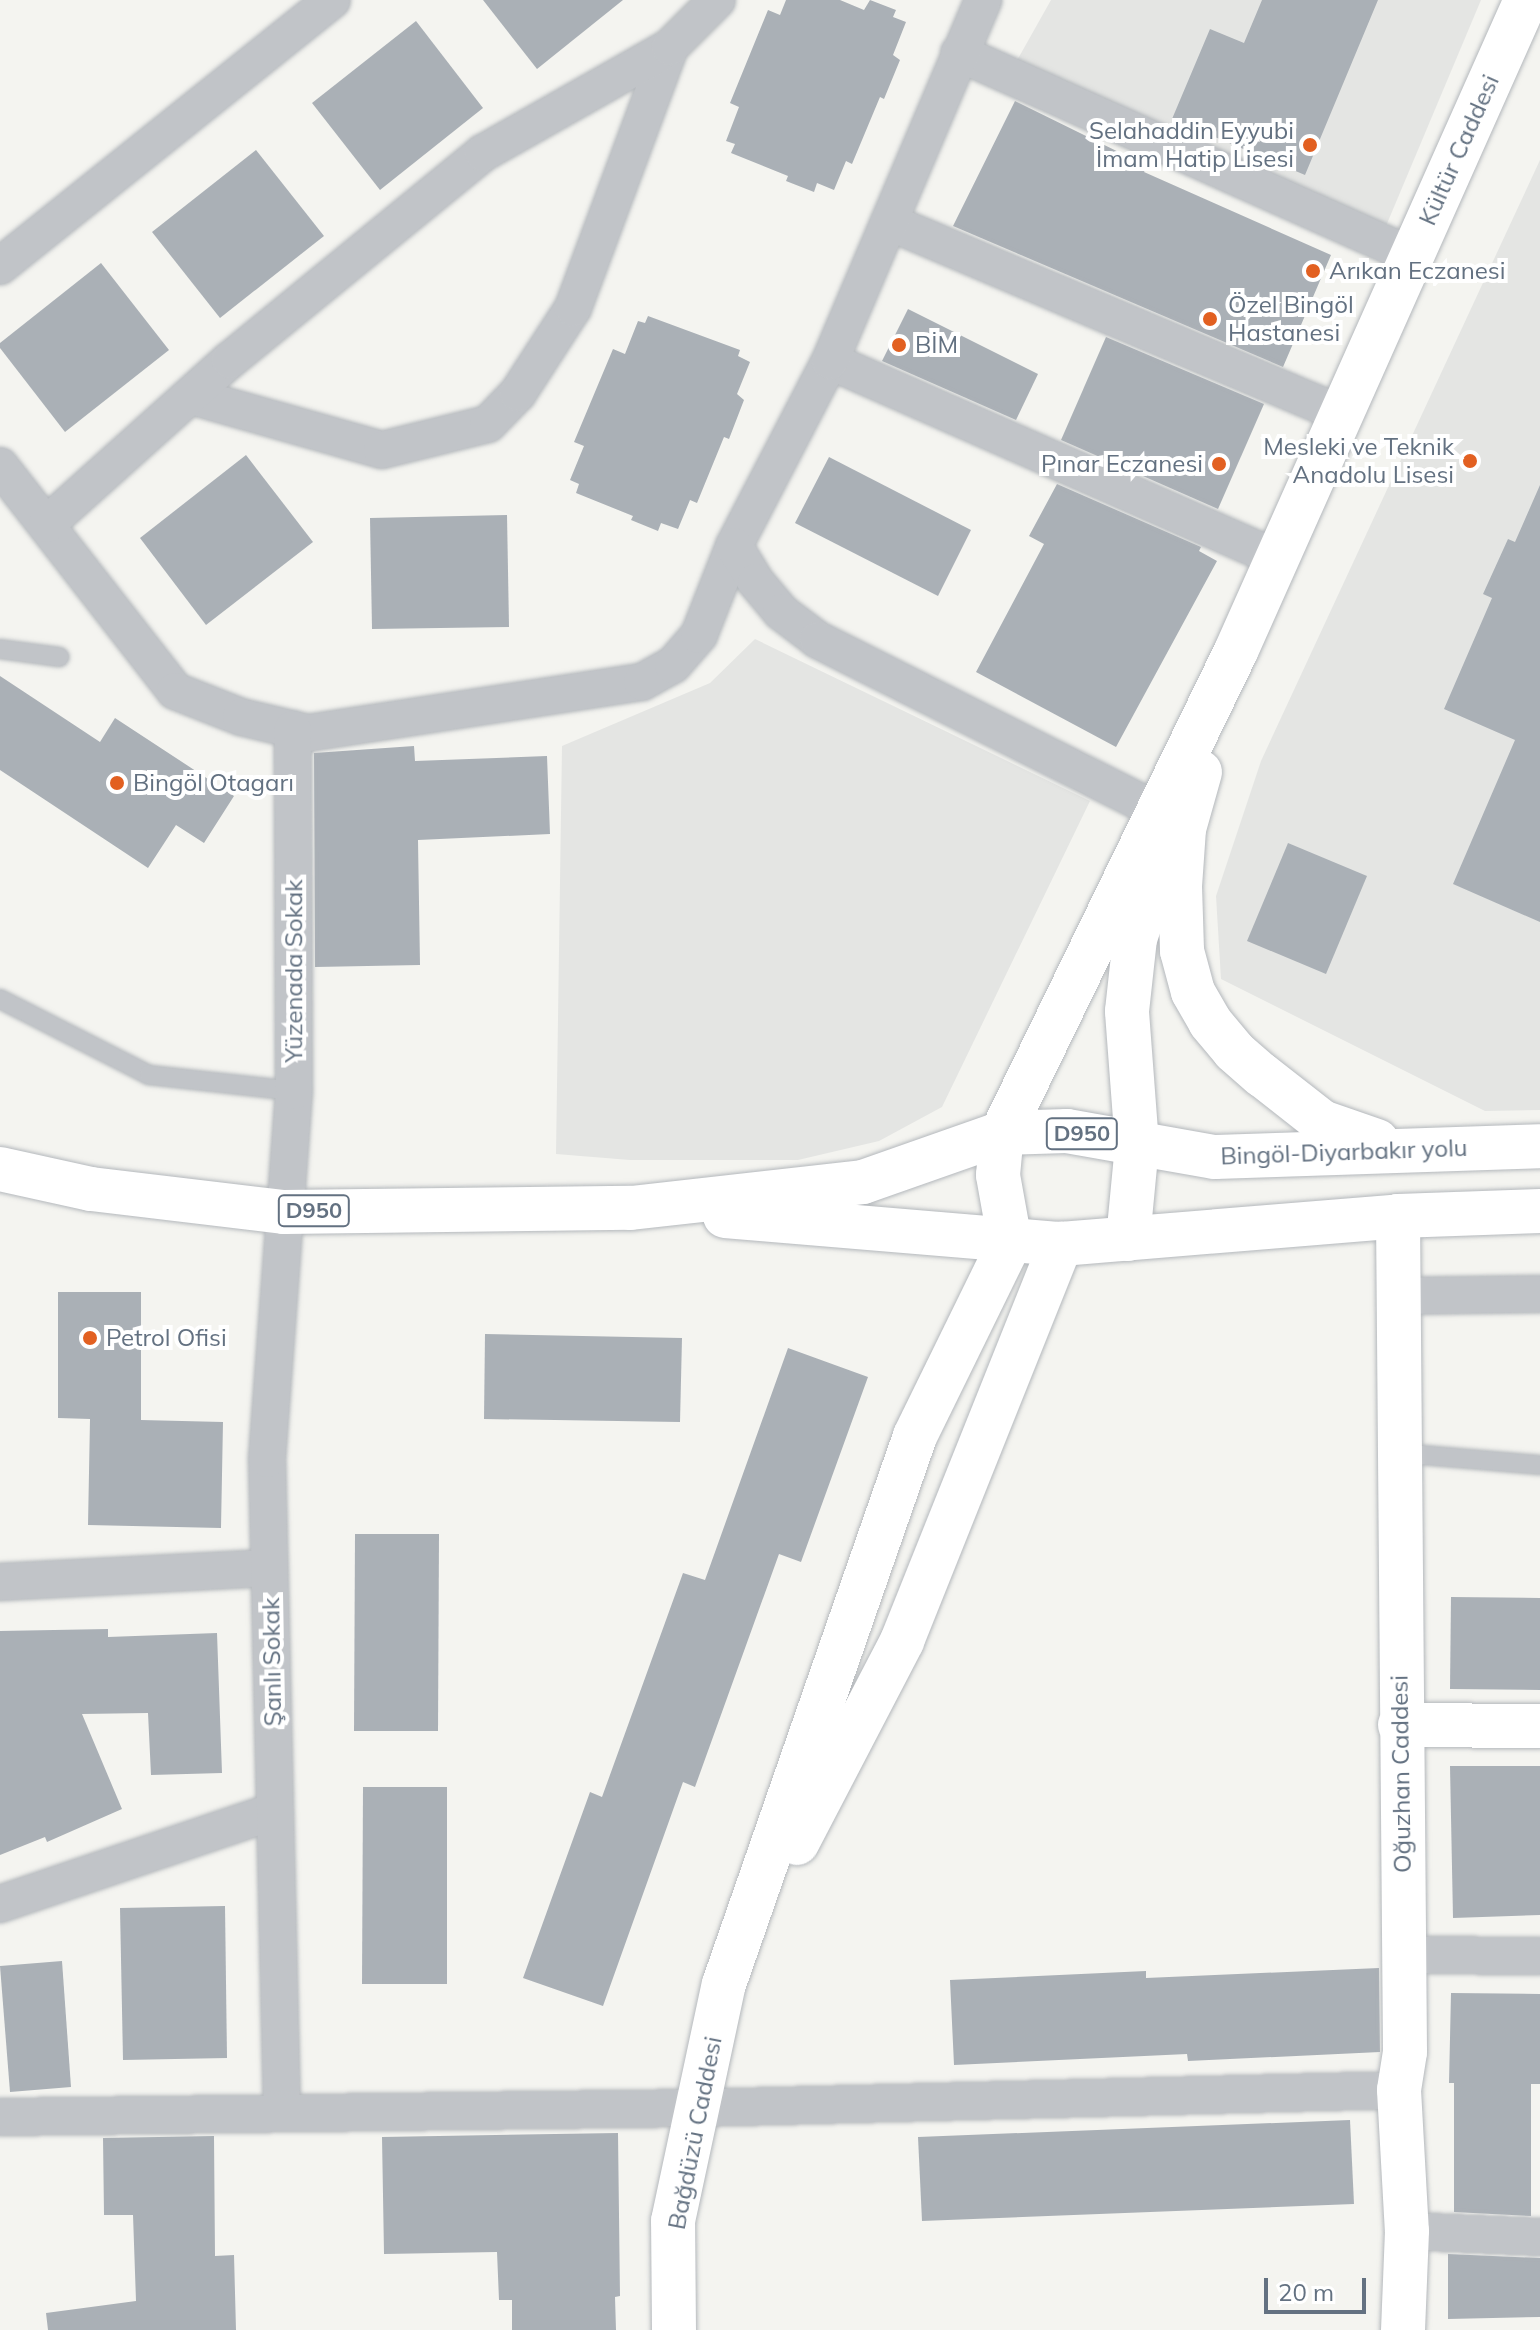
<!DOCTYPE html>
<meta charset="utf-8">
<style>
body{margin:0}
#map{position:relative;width:1540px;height:2330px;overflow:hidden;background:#f4f4f0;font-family:Mulish,sans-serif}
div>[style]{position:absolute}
.built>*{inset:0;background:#e4e5e3}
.building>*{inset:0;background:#aab0b6}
.roads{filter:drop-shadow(0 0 2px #b4b8bc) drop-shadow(0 0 2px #b4b8bc)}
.lane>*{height:18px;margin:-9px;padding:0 9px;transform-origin:9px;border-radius:9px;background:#c1c4c8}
.street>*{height:36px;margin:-18px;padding:0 18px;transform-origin:18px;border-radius:18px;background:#c1c4c8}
.secondary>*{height:44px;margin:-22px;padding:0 22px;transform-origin:22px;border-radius:22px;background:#fff}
.primary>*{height:44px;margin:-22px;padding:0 22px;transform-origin:22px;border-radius:22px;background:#fff}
.dots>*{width:22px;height:22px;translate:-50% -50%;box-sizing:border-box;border:4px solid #fff;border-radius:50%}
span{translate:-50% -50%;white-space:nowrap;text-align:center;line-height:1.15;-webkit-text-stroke:8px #fff;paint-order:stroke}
.shield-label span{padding:2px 6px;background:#fff;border:2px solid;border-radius:6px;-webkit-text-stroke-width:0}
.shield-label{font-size:22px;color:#637181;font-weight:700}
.poi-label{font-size:24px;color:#637181}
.right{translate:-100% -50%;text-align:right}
.left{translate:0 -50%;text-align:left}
.street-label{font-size:24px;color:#637181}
.scale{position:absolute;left:1264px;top:2278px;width:102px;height:36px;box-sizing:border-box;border:4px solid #637181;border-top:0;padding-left:10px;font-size:24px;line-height:28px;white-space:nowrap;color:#637181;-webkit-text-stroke:6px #fff;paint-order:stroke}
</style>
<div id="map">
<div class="built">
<div style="clip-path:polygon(1051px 0,1481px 0,1386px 226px,1015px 64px)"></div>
<div style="clip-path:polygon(1540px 160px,1540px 1110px,1485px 1111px,1221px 979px,1216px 896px,1261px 761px)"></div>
<div style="clip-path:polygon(755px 639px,1090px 801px,942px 1107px,879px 1141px,798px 1160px,630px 1160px,556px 1154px,562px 746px,710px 683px)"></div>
</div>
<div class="building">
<div style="clip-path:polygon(483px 0,623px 0,537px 69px)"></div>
<div style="clip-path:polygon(786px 0,840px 0,864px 10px,870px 0,896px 10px,893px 17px,906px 22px,893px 55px,900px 60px,884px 99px,880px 97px,852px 164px,846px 161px,834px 190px,817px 183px,814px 192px,786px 181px,788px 176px,731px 153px,735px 144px,726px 141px,739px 107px,730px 103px,768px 10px,780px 15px)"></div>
<div style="clip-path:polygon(1262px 0,1378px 0,1305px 175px,1172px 119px,1210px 29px,1244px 43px)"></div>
<div style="clip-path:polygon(416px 21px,483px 108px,380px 190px,312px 103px)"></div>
<div style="clip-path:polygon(1015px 101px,1147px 166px,1144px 172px,1331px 255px,1283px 367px,953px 226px)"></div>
<div style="clip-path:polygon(256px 150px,324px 236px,220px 318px,152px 232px)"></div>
<div style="clip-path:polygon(101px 263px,169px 350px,65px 432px,0 348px,0 343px)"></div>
<div style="clip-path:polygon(908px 309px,1038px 374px,1016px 420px,882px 361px)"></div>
<div style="clip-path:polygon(648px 316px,740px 350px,738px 356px,750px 362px,737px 394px,744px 400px,729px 439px,724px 437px,697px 503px,690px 500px,678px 529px,661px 523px,658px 531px,631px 520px,633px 516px,576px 493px,579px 484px,570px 480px,584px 446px,574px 442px,613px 349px,625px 354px,638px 321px,645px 323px)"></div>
<div style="clip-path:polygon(1106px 337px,1264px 404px,1218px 509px,1061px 440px)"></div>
<div style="clip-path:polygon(246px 455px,313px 542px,206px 625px,140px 538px)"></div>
<div style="clip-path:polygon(829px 457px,971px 530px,938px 596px,795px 523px)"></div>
<div style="clip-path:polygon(1057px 484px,1201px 547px,1199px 551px,1217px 561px,1116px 747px,976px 672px,1044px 544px,1029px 536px)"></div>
<div style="clip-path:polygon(1540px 485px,1540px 922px,1453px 884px,1515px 740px,1444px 709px,1492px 598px,1483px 594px,1508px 539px,1515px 542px)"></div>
<div style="clip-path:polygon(507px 515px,509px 627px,372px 629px,370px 518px)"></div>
<div style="clip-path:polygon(0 676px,100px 742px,115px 718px,234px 796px,204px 843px,176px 825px,148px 868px,0 770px)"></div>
<div style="clip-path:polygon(414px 746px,415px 761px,547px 756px,550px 834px,418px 840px,420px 965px,315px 967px,314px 753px)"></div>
<div style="clip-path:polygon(1288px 843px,1367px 876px,1326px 974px,1247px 941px)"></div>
<div style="clip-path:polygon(58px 1292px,141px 1292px,141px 1420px,223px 1422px,221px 1528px,88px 1525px,90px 1419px,58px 1418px)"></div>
<div style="clip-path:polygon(485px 1334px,682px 1338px,680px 1422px,484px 1419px)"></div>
<div style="clip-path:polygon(788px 1348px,868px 1377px,801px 1562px,779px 1554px,695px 1787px,683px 1782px,603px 2006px,523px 1978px,590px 1792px,602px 1797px,683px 1573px,705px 1580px)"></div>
<div style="clip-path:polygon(355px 1534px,439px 1534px,438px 1731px,354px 1731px)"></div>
<div style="clip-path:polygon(1451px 1597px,1540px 1598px,1540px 1690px,1450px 1689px)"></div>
<div style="clip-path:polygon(108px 1629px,108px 1637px,217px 1633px,222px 1773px,151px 1775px,148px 1713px,82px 1714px,122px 1809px,47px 1842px,45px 1837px,0 1855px,0 1631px)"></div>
<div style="clip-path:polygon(1450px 1766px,1540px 1766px,1540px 1915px,1453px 1918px)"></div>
<div style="clip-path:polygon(363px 1787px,447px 1787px,447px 1984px,362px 1984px)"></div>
<div style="clip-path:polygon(225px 1906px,227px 2058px,123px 2060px,120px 1908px)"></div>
<div style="clip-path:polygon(62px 1961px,71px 2087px,10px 2092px,0 1966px)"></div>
<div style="clip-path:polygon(1379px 1968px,1380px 2052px,1188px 2061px,1187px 2054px,954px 2065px,950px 1980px,1146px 1971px,1146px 1978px)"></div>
<div style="clip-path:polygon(1451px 1993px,1540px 1994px,1540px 2084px,1531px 2084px,1531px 2216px,1454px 2212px,1454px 2083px,1449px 2083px)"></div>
<div style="clip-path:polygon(1350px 2120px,1354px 2204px,922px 2221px,918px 2137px)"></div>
<div style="clip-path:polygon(618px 2133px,620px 2296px,615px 2297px,616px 2330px,512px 2330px,512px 2300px,499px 2300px,497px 2252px,384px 2254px,382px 2137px)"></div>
<div style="clip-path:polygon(214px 2136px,215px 2256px,234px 2255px,236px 2330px,48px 2330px,46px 2313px,136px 2301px,133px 2215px,104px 2215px,103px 2138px)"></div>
<div style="clip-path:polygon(1448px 2254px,1540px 2258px,1540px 2317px,1448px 2319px)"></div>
</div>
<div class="roads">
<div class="lane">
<div style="left:0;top:649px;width:60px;rotate:7.7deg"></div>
<div style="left:0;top:999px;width:167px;rotate:27deg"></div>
<div style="left:149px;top:1075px;width:146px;rotate:6.3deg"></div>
<div style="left:1399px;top:1453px;width:142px;rotate:4.9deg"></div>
</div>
<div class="street">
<div style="left:959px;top:53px;width:496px;rotate:24.1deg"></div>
<div style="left:889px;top:222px;width:491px;rotate:23deg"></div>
<div style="left:0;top:266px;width:425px;rotate:-38.7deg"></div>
<div style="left:830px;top:361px;width:488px;rotate:23.8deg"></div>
<div style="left:191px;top:396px;width:198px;rotate:15.8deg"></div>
<div style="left:382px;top:450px;width:109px;rotate:-13.8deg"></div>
<div style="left:488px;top:424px;width:43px;rotate:-45.9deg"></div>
<div style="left:518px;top:393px;width:101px;rotate:-57.1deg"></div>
<div style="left:573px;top:308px;width:278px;rotate:-69.6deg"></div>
<div style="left:0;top:466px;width:285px;rotate:52.1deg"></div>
<div style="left:175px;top:691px;width:71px;rotate:21.5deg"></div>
<div style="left:241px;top:717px;width:69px;rotate:13.4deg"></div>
<div style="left:308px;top:733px;width:338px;rotate:-8.7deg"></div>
<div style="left:642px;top:682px;width:35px;rotate:-29deg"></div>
<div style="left:673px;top:665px;width:40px;rotate:-49deg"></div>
<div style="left:699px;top:635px;width:96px;rotate:-68.5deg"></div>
<div style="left:734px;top:546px;width:208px;rotate:-62.6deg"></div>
<div style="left:830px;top:361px;width:392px;rotate:-67deg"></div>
<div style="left:47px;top:524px;width:246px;rotate:-41.9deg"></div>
<div style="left:230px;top:360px;width:327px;rotate:-39.3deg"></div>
<div style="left:483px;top:153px;width:215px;rotate:-29.5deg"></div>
<div style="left:670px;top:47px;width:66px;rotate:-45deg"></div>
<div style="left:734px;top:546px;width:42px;rotate:58.6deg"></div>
<div style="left:756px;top:582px;width:39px;rotate:50deg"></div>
<div style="left:781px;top:612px;width:46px;rotate:37.1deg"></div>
<div style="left:818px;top:640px;width:381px;rotate:26.7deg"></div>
<div style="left:1398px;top:1296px;width:142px;rotate:-0.8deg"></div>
<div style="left:0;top:1582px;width:269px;rotate:-3deg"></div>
<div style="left:0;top:1904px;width:290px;rotate:-18.7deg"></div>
<div style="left:1404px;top:1955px;width:136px;rotate:0.4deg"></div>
<div style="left:282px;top:2113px;width:654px;rotate:-91.31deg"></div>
<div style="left:267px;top:1459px;width:369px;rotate:-85.8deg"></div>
<div style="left:294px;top:1091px;width:362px;rotate:-90.2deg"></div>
<div style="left:0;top:2117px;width:699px;rotate:-0.74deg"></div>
<div style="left:699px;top:2108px;width:700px;rotate:-1.47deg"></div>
<div style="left:1407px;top:2231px;width:133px;rotate:2.6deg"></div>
</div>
<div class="secondary">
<div style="left:1236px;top:651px;width:713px;rotate:-65.99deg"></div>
<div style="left:1398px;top:1216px;width:836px;rotate:89.52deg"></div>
<div style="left:1405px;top:2052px;width:38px;rotate:99deg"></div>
<div style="left:1399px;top:2090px;width:141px;rotate:86.8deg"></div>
<div style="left:1407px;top:2231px;width:99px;rotate:92.3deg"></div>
<div style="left:1400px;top:1725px;width:140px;rotate:0.4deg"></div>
<div style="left:797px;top:1843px;width:228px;rotate:-62.5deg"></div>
<div style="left:902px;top:1641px;width:428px;rotate:-68.2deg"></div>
<div style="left:674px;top:2330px;width:109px;rotate:-90.5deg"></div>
<div style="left:673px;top:2221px;width:242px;rotate:-77.9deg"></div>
<div style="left:724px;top:1984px;width:580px;rotate:-70.78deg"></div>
<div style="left:915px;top:1436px;width:216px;rotate:-63.9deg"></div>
</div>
<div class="primary">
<div style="left:1200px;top:772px;width:59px;rotate:105.7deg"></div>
<div style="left:1184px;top:829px;width:57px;rotate:94deg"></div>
<div style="left:1180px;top:886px;width:65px;rotate:88.2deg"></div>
<div style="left:1182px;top:951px;width:42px;rotate:75deg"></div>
<div style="left:1193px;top:992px;width:34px;rotate:60deg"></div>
<div style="left:1210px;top:1022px;width:38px;rotate:50deg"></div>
<div style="left:1234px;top:1051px;width:37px;rotate:41deg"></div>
<div style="left:1262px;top:1075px;width:76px;rotate:38.1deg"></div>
<div style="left:1322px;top:1122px;width:58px;rotate:19.1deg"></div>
<div style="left:0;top:1169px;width:93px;rotate:12.4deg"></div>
<div style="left:91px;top:1189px;width:194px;rotate:6.8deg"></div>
<div style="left:284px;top:1212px;width:347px;rotate:-0.7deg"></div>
<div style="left:631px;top:1208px;width:233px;rotate:-6.4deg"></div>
<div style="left:863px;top:1182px;width:147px;rotate:-19.4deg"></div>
<div style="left:1002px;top:1133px;width:65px;rotate:-1.8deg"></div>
<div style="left:1067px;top:1131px;width:150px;rotate:10deg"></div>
<div style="left:1215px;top:1157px;width:325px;rotate:-1.9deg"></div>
<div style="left:725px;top:1216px;width:337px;rotate:4.8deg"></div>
<div style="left:1061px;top:1244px;width:338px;rotate:-4.7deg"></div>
<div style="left:1398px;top:1216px;width:142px;rotate:-2deg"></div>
<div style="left:1128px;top:1239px;width:94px;rotate:-84.5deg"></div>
<div style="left:1137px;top:1145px;width:134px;rotate:-94.3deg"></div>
<div style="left:1127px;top:1011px;width:72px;rotate:-83.7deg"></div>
<div style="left:1135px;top:939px;width:83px;rotate:-71.8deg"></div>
<div style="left:1010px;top:1242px;width:68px;rotate:-100.2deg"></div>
<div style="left:998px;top:1175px;width:42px;rotate:-84.6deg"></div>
<div style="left:1002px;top:1133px;width:536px;rotate:-64.1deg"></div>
</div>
</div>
<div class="dots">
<div style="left:1310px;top:145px;background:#e26021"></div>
<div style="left:1313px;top:271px;background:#e26021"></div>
<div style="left:1210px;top:319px;background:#e26021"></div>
<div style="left:899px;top:345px;background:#e26021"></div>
<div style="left:1470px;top:461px;background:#e26021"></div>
<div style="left:1219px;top:464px;background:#e26021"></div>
<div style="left:117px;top:783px;background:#e26021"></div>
<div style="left:90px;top:1338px;background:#e26021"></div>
</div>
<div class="shield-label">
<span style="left:1082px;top:1134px">D950</span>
<span style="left:314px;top:1211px">D950</span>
</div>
<div class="poi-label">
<span class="right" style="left:1294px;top:145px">Selahaddin Eyyubi<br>İmam Hatip Lisesi</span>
<span class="left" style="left:1329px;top:271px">Arıkan Eczanesi</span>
<span class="left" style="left:1228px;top:319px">Özel Bingöl<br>Hastanesi</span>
<span class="left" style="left:915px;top:345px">BİM</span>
<span class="right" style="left:1454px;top:461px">Mesleki ve Teknik<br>Anadolu Lisesi</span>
<span class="right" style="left:1203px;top:464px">Pınar Eczanesi</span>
<span class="left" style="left:133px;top:783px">Bingöl Otagarı</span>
<span class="left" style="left:106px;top:1338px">Petrol Ofisi</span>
</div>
<div class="street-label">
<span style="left:1459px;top:150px;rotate:-66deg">Kültür Caddesi</span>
<span style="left:294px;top:971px;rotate:-90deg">Yüzenada Sokak</span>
<span style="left:1344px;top:1152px;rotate:-2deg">Bingöl-Diyarbakır yolu</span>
<span style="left:272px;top:1662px;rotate:-91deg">Şanlı Sokak</span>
<span style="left:1401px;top:1774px;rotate:-91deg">Oğuzhan Caddesi</span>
<span style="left:695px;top:2133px;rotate:-79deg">Bağdüzü Caddesi</span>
</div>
<div class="scale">20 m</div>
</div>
